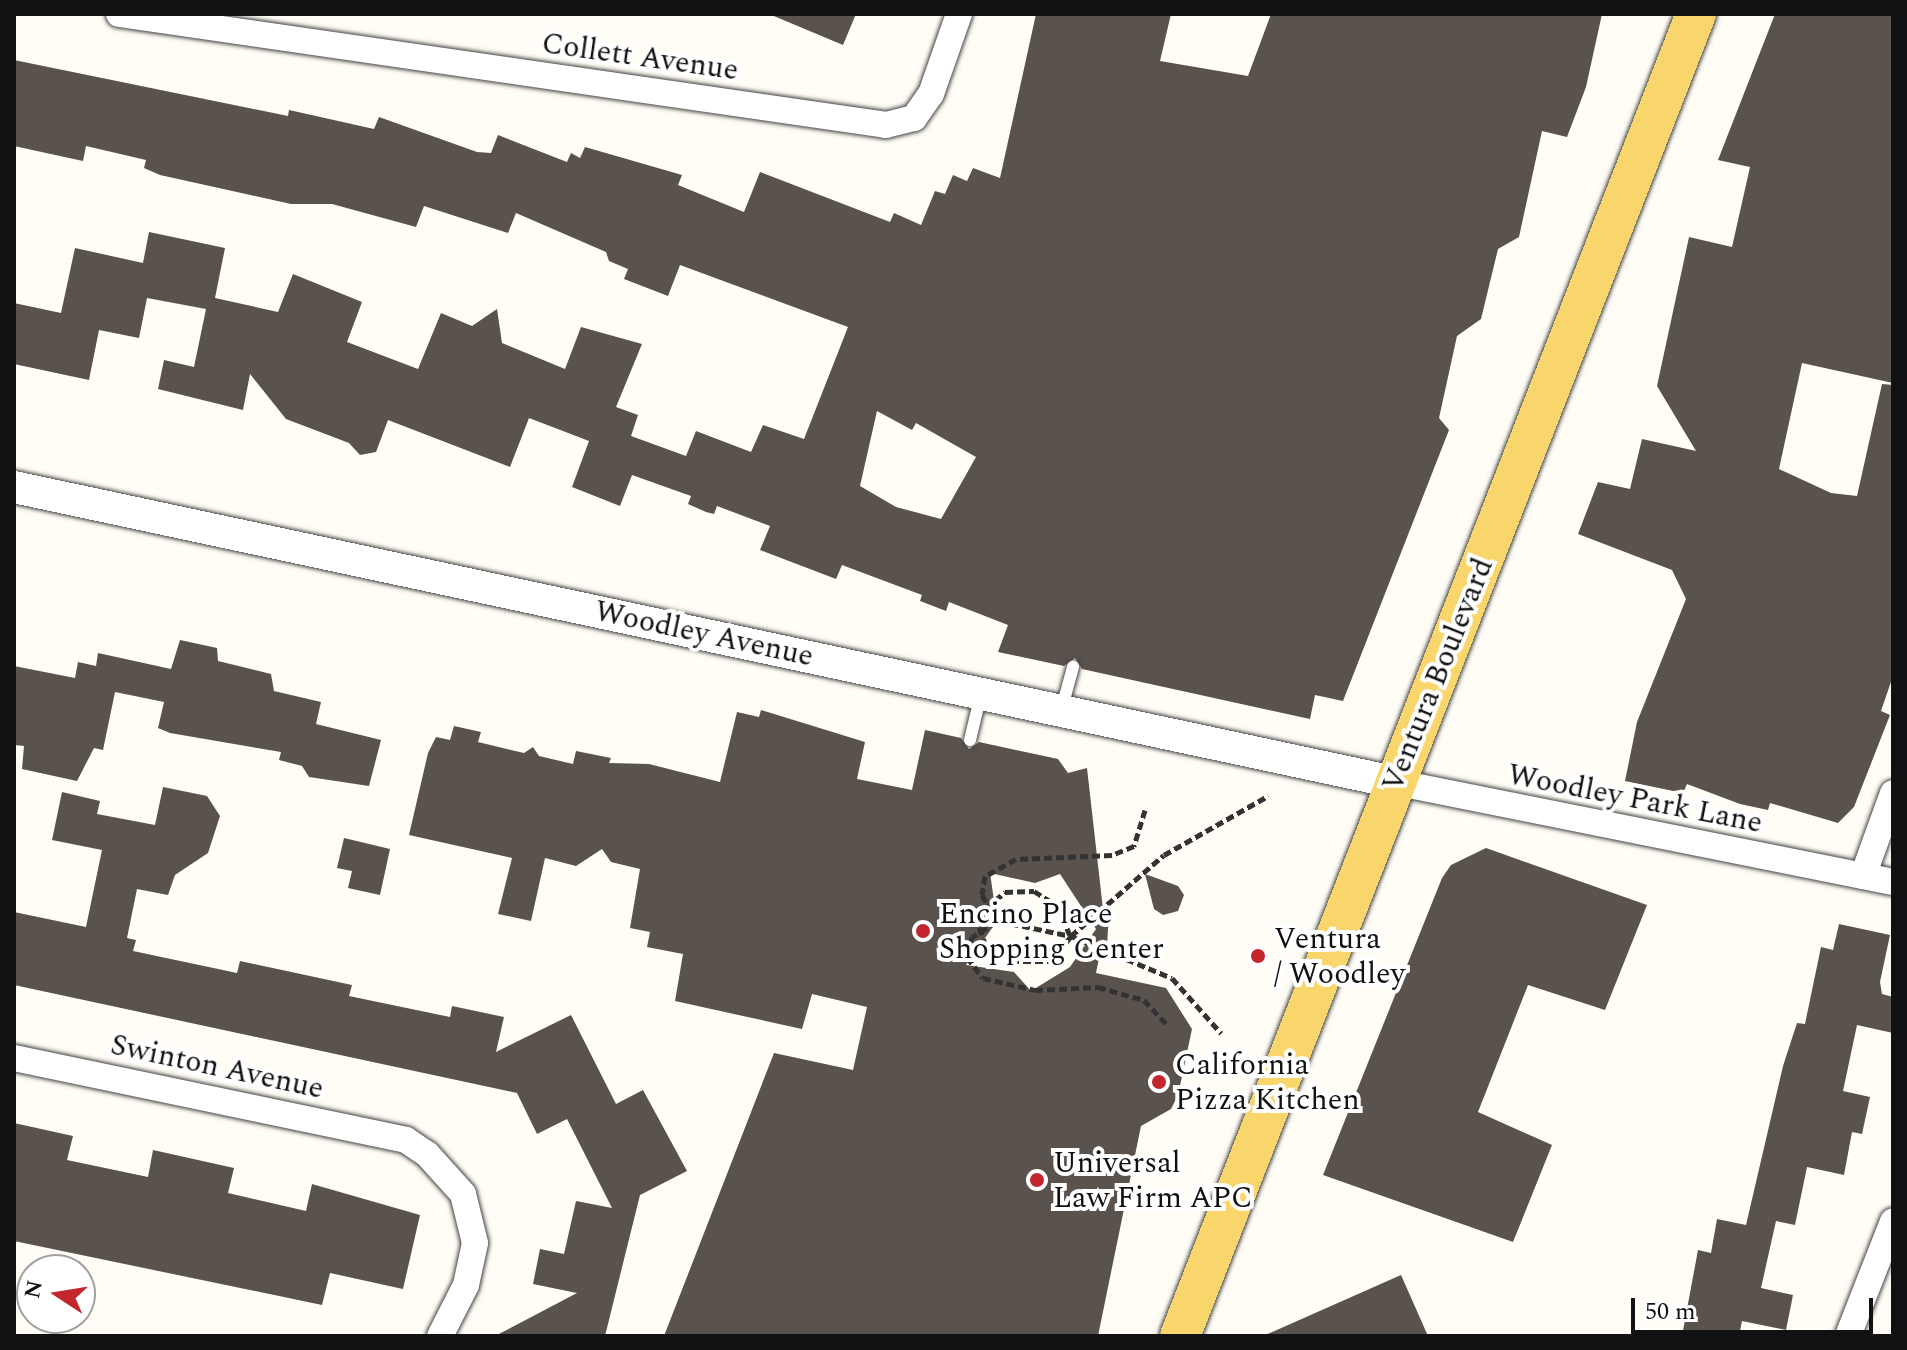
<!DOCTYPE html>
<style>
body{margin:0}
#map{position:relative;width:1907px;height:1350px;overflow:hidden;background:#fffdf5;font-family:Spectral,serif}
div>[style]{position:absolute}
.building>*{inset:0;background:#5a524d}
.path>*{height:5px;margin-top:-2.5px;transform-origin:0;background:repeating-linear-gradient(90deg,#333 0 8px,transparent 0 12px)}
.roads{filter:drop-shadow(0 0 2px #444) drop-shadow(0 0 2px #444)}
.service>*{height:12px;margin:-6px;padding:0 6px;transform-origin:6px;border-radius:6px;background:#fff}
.minor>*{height:26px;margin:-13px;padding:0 13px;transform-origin:13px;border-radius:13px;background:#fff}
.tertiary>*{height:32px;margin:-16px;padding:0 16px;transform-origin:16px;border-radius:16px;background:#fff}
.primary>*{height:40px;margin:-20px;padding:0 20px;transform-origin:20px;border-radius:20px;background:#f9d66b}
.path-bridge>*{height:5px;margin-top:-2.5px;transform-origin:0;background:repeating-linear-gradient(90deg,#333 0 8px,transparent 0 12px)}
.dots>*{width:22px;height:22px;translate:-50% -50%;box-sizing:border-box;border:4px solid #fff;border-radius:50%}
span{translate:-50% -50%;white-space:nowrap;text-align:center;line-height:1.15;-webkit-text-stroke:8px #fff;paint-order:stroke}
.street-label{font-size:30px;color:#111}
.poi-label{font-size:30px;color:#111}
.left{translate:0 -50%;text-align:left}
.frame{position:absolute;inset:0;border:16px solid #111;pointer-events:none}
.north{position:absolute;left:16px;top:1254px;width:80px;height:80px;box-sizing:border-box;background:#fff;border:2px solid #a0a0a0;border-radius:50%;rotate:282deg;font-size:22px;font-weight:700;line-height:32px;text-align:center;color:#111}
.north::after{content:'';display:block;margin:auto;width:28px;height:36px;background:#c4262e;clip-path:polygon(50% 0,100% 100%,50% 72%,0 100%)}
.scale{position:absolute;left:1631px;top:1298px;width:242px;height:36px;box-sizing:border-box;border:4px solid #111;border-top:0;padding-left:10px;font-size:24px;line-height:28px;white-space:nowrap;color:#111;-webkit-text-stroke:6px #fff;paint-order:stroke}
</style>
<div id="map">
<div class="building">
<div style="clip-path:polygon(769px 14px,856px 14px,843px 45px)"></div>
<div style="clip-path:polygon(evenodd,1036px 14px,1171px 14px,1160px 61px,1248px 76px,1271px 14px,1602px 14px,1586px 87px,1567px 137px,1542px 131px,1519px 237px,1498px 249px,1481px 319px,1457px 336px,1439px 418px,1449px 430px,1343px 701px,1315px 695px,1310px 719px,1082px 669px,1075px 658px,1064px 666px,998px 652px,1008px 625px,949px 602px,946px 611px,920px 601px,922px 595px,842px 565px,836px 579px,760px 550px,770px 526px,717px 506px,714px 514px,706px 512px,688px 504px,691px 496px,632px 475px,620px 506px,572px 487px,589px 441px,529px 418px,510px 467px,388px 420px,376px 452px,360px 455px,349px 443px,286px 419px,250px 374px,243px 410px,158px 389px,164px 360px,194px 367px,206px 309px,147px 298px,139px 338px,99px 330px,89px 380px,14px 364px,14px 303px,61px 313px,75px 248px,143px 263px,149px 232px,225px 248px,215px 298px,278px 312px,293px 274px,362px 302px,347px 342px,418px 369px,441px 313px,472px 326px,497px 309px,502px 343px,565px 369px,581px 327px,642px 344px,616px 407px,638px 415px,631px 436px,686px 456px,696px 431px,751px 452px,763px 425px,804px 439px,848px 327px,680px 265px,668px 296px,624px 279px,628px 269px,609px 261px,606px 252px,516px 213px,508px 233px,424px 206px,416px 227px,332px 204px,291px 204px,160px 175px,144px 168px,146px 160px,86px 146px,83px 161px,14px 146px,14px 60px,288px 116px,289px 110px,374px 129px,379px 117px,477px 152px,491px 153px,498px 135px,567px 162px,571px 153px,580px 158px,585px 147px,682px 175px,678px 185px,744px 212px,760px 172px,890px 222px,894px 213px,921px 225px,935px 191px,945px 194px,953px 175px,967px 181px,973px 168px,1000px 178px,1036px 14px,877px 411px,912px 430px,916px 423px,976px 457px,941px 519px,896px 507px,860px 486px,877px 411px)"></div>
<div style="clip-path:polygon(1775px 14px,1893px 14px,1893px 383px,1802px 363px,1779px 469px,1831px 493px,1857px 496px,1882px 384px,1893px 385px,1893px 676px,1881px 711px,1890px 715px,1854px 807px,1838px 823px,1770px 803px,1768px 810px,1740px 804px,1687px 784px,1683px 793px,1625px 781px,1637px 722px,1686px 599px,1672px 570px,1578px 534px,1598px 482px,1630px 489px,1642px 439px,1696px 451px,1657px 386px,1689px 237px,1732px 247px,1750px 167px,1718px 160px)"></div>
<div style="clip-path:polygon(180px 640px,217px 648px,218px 661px,271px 674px,274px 691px,321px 702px,316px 724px,381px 740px,369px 786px,309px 777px,302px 766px,279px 760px,281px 752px,170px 733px,158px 728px,164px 702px,115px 692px,103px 750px,94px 748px,77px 781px,22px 769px,24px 746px,14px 745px,14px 666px,75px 678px,78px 662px,96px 666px,98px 653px,171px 669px)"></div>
<div style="clip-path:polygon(evenodd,761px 710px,865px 742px,857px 779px,912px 790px,925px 730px,961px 738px,969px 749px,979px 742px,1058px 759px,1068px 773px,1087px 768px,1104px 918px,1109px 912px,1107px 946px,1103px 939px,1096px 973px,1166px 988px,1192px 1029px,1178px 1095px,1171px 1109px,1141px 1126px,1098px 1336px,664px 1336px,774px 1053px,853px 1070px,867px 1007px,812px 994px,802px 1029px,675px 1001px,683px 954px,647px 947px,650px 932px,630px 928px,640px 869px,611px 862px,602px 849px,576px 866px,545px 858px,531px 921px,498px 914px,512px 858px,409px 835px,428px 753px,436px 737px,450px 740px,454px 726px,481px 732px,478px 742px,524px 753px,533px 747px,539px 756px,573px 764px,576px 751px,611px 758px,609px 763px,649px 764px,720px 782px,737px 712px,759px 717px,761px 710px,990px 873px,1035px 883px,1060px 874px,1096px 929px,1070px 967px,1031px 991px,1014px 972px,966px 965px,997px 921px,990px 873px)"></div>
<div style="clip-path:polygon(163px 787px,207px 796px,220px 816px,208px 853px,175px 875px,168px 895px,137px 889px,127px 938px,136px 940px,133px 951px,237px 973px,240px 961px,352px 985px,349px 996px,450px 1017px,452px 1006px,504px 1017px,496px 1052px,571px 1015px,616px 1104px,643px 1090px,687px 1171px,640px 1195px,605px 1336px,495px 1336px,577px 1293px,533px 1284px,540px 1249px,564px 1254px,576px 1201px,612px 1208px,567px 1119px,537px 1134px,517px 1093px,14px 985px,14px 912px,86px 927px,102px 850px,52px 840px,62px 792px,100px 801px,97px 814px,155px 825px)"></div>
<div style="clip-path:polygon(344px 838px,390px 849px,380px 895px,348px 888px,352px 871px,337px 868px)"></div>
<div style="clip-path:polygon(1486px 848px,1647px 905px,1605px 1010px,1528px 985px,1478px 1112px,1552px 1145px,1513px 1242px,1323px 1175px,1442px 878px,1451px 865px)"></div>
<div style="clip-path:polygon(1145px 874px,1178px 886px,1184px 895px,1178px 911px,1163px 915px,1154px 909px)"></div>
<div style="clip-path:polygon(1839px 924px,1890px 935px,1880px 982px,1882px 994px,1893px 997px,1893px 1033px,1857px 1025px,1843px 1091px,1870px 1097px,1862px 1134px,1852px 1132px,1844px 1175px,1807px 1167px,1795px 1225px,1776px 1221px,1761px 1288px,1793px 1295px,1786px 1330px,1742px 1321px,1739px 1336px,1682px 1336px,1698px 1250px,1711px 1253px,1717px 1219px,1746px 1225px,1783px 1066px,1797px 1023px,1805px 1024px,1821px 947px,1833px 950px)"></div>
<div style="clip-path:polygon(14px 1123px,73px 1136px,67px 1160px,148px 1177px,153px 1150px,234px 1168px,228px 1193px,306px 1211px,312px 1184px,420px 1215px,403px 1289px,330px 1273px,322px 1305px,14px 1241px)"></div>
<div style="clip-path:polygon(1401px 1275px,1428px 1336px,1263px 1336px)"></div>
</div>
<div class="path">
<div style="left:976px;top:915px;width:37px;rotate:-38deg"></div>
<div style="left:1005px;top:892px;width:29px;rotate:-2deg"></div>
<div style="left:1034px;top:891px;width:28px;rotate:32deg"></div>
<div style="left:1058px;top:906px;width:31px;rotate:68deg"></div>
<div style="left:975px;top:916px;width:32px;rotate:70deg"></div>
<div style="left:986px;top:946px;width:29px;rotate:31deg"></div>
<div style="left:1011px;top:961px;width:40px"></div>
<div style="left:1051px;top:961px;width:32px;rotate:-51deg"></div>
<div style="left:1071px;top:936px;width:123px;rotate:-41.1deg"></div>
<div style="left:1164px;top:855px;width:120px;rotate:-29.6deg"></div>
<div style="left:975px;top:916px;width:98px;rotate:11.8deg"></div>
<div style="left:1071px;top:936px;width:109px;rotate:22.6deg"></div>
<div style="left:1172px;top:978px;width:74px;rotate:48.3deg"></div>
</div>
<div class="roads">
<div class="service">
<div style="left:1061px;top:711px;width:46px;rotate:-74.7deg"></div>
<div style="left:970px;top:740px;width:47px;rotate:-76.6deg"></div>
</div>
<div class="minor">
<div style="left:119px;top:14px;width:775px;rotate:8.23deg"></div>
<div style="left:886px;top:125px;width:29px;rotate:-14deg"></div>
<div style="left:914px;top:118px;width:29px;rotate:-55deg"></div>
<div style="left:931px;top:94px;width:85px;rotate:-70.7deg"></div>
<div style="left:1394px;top:782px;width:509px;rotate:11.33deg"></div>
<div style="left:1863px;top:876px;width:88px;rotate:-70.1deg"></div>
<div style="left:14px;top:1058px;width:400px;rotate:11.8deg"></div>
<div style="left:406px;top:1140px;width:25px;rotate:34deg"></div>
<div style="left:427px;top:1154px;width:54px;rotate:48deg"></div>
<div style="left:463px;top:1194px;width:50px;rotate:76.2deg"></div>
<div style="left:475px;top:1243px;width:43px;rotate:102.1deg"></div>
<div style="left:466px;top:1285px;width:57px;rotate:117deg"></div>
<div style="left:1848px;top:1336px;width:123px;rotate:-68.6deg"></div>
</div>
<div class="tertiary">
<div style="left:14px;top:487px;width:1411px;rotate:12.07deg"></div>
</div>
<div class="primary">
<div style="left:1180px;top:1336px;width:1419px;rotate:-68.68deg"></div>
</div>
</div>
<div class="path-bridge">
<div style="left:1145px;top:810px;width:38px;rotate:107deg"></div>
<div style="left:1134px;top:846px;width:24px;rotate:158deg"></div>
<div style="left:1112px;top:855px;width:96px;rotate:177.6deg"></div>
<div style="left:1016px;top:859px;width:35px;rotate:151deg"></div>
<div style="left:985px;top:876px;width:19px;rotate:99deg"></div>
<div style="left:982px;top:895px;width:30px;rotate:60deg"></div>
<div style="left:997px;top:921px;width:30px;rotate:147deg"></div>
<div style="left:972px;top:937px;width:21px;rotate:104deg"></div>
<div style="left:967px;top:957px;width:26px;rotate:53deg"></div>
<div style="left:983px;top:978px;width:53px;rotate:13deg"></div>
<div style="left:1035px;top:990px;width:63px;rotate:-2.7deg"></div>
<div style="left:1098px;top:987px;width:48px;rotate:15.8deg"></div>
<div style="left:1144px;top:1000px;width:33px;rotate:47deg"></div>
</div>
<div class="dots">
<div style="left:923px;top:931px;background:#c4262e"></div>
<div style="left:1258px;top:956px;background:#c4262e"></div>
<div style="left:1159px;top:1082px;background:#c4262e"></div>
<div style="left:1037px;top:1180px;background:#c4262e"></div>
</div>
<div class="street-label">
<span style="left:640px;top:57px;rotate:8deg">Collett Avenue</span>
<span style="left:704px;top:634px;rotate:12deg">Woodley Avenue</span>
<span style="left:1438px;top:675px;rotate:-68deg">Ventura Boulevard</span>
<span style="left:1635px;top:799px;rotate:11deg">Woodley Park Lane</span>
<span style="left:217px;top:1067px;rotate:12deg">Swinton Avenue</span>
</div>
<div class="poi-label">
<span class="left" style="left:939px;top:931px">Encino Place<br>Shopping Center</span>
<span class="left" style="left:1274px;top:956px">Ventura<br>/ Woodley</span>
<span class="left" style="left:1175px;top:1082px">California<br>Pizza Kitchen</span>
<span class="left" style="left:1053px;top:1180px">Universal<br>Law Firm APC</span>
</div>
<div class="frame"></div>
<div class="north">N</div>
<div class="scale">50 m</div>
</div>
